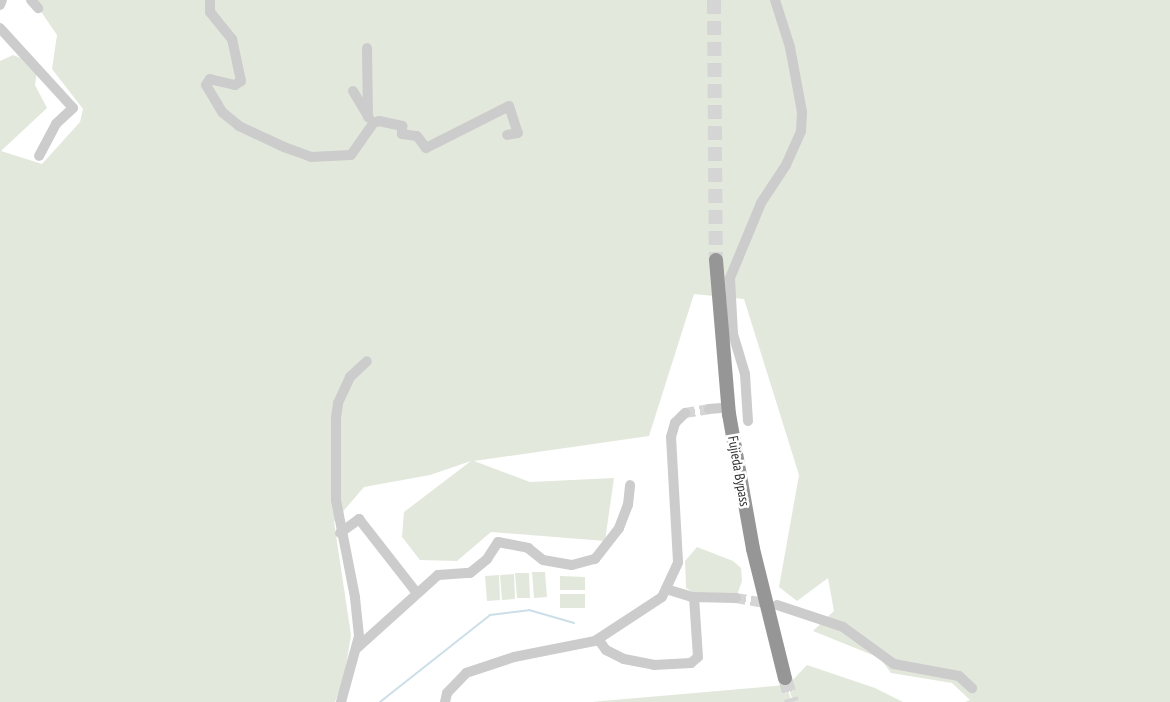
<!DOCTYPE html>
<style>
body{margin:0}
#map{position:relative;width:1170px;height:702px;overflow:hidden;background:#fff;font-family:"PT Sans Narrow",sans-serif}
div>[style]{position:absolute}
.green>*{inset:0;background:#e3e8dc}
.stream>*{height:2px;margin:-1px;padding:0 1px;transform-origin:1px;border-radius:1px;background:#ccdfe9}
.minor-tunnel>*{height:10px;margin-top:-5px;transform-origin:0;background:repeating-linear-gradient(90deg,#d5d5d5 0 10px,transparent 0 15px)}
.highway-tunnel>*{height:14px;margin-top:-7px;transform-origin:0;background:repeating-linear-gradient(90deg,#d5d5d5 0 14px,transparent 0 21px)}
.minor>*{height:10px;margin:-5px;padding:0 5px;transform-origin:5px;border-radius:5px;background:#ccc}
.highway>*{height:14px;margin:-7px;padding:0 7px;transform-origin:7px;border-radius:7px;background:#969696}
span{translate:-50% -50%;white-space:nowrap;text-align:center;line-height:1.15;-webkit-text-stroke:5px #fff;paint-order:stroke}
.street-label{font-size:14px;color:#2f2f2f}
</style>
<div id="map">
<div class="green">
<div style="clip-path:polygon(33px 0,1170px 0,1170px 702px,965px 702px,970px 700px,952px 683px,891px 673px,880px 658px,813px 631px,834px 611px,828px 578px,797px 601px,779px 587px,799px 475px,744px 299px,694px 294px,649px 436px,474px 461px,530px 482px,614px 478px,605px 541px,491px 532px,457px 561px,420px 560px,402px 537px,404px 512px,471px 461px,430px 475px,364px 487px,334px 522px,351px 635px,344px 679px,335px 702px,0 702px,0 61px,13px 55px,26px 60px,37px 71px,35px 85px,47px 108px,1px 151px,42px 164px,80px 122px,83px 109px,52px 69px,57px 35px)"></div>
<div style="clip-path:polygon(697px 547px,733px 561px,741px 568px,742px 581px,736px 598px,700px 597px,686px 588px,685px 561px)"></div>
<div style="clip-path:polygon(532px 572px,545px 572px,547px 597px,534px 598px)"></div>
<div style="clip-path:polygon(515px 573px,529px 573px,530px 598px,517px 598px)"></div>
<div style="clip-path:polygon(514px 574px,515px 599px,502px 600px,500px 575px)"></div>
<div style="clip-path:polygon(499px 575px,500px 600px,487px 601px,485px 576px)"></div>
<div style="clip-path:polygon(560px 576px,585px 577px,585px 590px,560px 590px)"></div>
<div style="clip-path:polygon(560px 594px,585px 594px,585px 608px,560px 608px)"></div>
<div style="clip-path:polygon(807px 665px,875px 688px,903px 702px,793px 702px,788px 685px)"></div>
<div style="clip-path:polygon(786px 685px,792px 702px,592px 702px,602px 701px)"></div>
</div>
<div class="stream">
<div style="left:380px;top:702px;width:140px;rotate:-38.3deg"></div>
<div style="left:490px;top:615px;width:39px;rotate:-7deg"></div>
<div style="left:529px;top:610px;width:47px;rotate:16.1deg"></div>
</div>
<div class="minor-tunnel">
<div style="left:685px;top:413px;width:24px;rotate:-9deg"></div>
<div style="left:736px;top:598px;width:36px;rotate:10deg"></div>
</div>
<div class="highway-tunnel">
<div style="left:714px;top:0;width:260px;rotate:89.6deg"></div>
<div style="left:785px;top:678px;width:25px;rotate:74deg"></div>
</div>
<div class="minor">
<div style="left:31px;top:0;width:11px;rotate:49deg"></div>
<div style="left:210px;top:0;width:12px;rotate:90deg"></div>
<div style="left:210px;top:12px;width:35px;rotate:51deg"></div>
<div style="left:232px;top:39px;width:43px;rotate:77.9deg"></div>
<div style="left:241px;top:81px;width:7px;rotate:146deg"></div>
<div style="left:235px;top:85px;width:26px;rotate:-167deg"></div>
<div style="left:210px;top:79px;width:7px;rotate:124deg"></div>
<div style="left:206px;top:85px;width:31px;rotate:59deg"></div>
<div style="left:222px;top:112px;width:22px;rotate:39deg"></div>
<div style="left:239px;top:126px;width:50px;rotate:25deg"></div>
<div style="left:284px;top:147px;width:29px;rotate:20deg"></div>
<div style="left:311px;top:157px;width:40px;rotate:-2.9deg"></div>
<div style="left:351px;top:155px;width:39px;rotate:-55deg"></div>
<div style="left:373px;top:123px;width:6px;rotate:-18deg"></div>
<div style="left:379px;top:121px;width:24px;rotate:12deg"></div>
<div style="left:402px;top:126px;width:8px;rotate:90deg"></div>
<div style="left:402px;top:134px;width:15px;rotate:8deg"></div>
<div style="left:417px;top:136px;width:15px;rotate:53deg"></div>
<div style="left:426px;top:148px;width:93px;rotate:-26.8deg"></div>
<div style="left:509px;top:106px;width:28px;rotate:72deg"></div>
<div style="left:518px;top:133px;width:11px;rotate:170deg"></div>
<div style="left:0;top:5px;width:5px;rotate:-68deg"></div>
<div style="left:0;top:28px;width:108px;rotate:47.6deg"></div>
<div style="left:73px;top:108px;width:23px;rotate:137deg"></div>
<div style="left:56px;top:124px;width:36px;rotate:118deg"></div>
<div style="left:367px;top:48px;width:69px;rotate:89.2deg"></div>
<div style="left:353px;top:91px;width:31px;rotate:59deg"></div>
<div style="left:709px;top:409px;width:12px;rotate:-5deg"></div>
<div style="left:748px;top:421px;width:47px;rotate:-93.7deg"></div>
<div style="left:745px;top:374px;width:42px;rotate:-106.7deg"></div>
<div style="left:733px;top:334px;width:56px;rotate:-93.1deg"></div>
<div style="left:730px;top:278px;width:81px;rotate:-67.5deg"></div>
<div style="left:761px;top:203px;width:45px;rotate:-56.7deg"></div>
<div style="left:786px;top:165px;width:37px;rotate:-66deg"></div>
<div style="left:801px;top:131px;width:19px;rotate:-87deg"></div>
<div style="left:802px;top:112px;width:66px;rotate:-100.5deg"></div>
<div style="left:790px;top:47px;width:49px;rotate:-107.7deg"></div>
<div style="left:340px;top:533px;width:24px;rotate:-36deg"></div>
<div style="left:359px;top:519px;width:93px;rotate:52deg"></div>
<div style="left:666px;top:589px;width:27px;rotate:17deg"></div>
<div style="left:692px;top:597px;width:44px;rotate:1.3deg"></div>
<div style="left:777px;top:605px;width:70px;rotate:18.4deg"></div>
<div style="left:843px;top:627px;width:63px;rotate:36deg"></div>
<div style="left:894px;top:664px;width:66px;rotate:10.5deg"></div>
<div style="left:959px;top:676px;width:18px;rotate:43deg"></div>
<div style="left:598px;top:639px;width:14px;rotate:54deg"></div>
<div style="left:606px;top:650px;width:20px;rotate:27deg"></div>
<div style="left:624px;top:659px;width:31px;rotate:11deg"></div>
<div style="left:654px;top:665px;width:37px;rotate:-3deg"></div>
<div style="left:691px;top:663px;width:9px;rotate:-41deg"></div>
<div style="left:698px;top:657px;width:60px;rotate:-93.8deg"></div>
<div style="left:357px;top:648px;width:109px;rotate:-42deg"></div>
<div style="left:438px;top:575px;width:32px;rotate:-4deg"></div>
<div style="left:470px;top:573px;width:22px;rotate:-39deg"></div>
<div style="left:487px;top:559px;width:20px;rotate:-57deg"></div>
<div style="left:498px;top:542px;width:31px;rotate:11deg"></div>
<div style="left:528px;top:548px;width:19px;rotate:39deg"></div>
<div style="left:543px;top:560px;width:29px;rotate:10deg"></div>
<div style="left:572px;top:565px;width:24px;rotate:-15deg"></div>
<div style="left:595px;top:559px;width:39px;rotate:-52deg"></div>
<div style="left:619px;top:528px;width:25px;rotate:-69deg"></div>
<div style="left:628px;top:505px;width:20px;rotate:-84deg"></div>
<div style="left:341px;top:702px;width:68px;rotate:-74.7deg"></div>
<div style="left:359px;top:636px;width:39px;rotate:-96deg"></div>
<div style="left:355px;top:597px;width:99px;rotate:-101.1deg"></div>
<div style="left:336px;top:500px;width:82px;rotate:-90deg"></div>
<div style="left:336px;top:418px;width:15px;rotate:-82deg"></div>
<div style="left:338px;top:403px;width:29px;rotate:-65deg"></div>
<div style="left:350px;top:377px;width:23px;rotate:-43deg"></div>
<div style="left:445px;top:702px;width:9px;rotate:-77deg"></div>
<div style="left:447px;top:693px;width:28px;rotate:-46deg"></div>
<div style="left:466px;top:673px;width:51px;rotate:-18.4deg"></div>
<div style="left:514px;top:657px;width:83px;rotate:-11.2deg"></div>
<div style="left:595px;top:641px;width:80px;rotate:-33.3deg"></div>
<div style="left:662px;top:597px;width:38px;rotate:-65deg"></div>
<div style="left:678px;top:562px;width:125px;rotate:-93.2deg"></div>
<div style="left:671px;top:437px;width:15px;rotate:-74deg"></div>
<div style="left:675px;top:423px;width:14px;rotate:-45deg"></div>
</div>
<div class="highway">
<div style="left:716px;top:260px;width:155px;rotate:85.2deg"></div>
<div style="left:729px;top:414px;width:137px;rotate:79.9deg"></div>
<div style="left:753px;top:549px;width:133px;rotate:76.1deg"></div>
</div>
<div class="street-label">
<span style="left:739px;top:471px;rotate:80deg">Fujieda Bypass</span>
</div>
</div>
